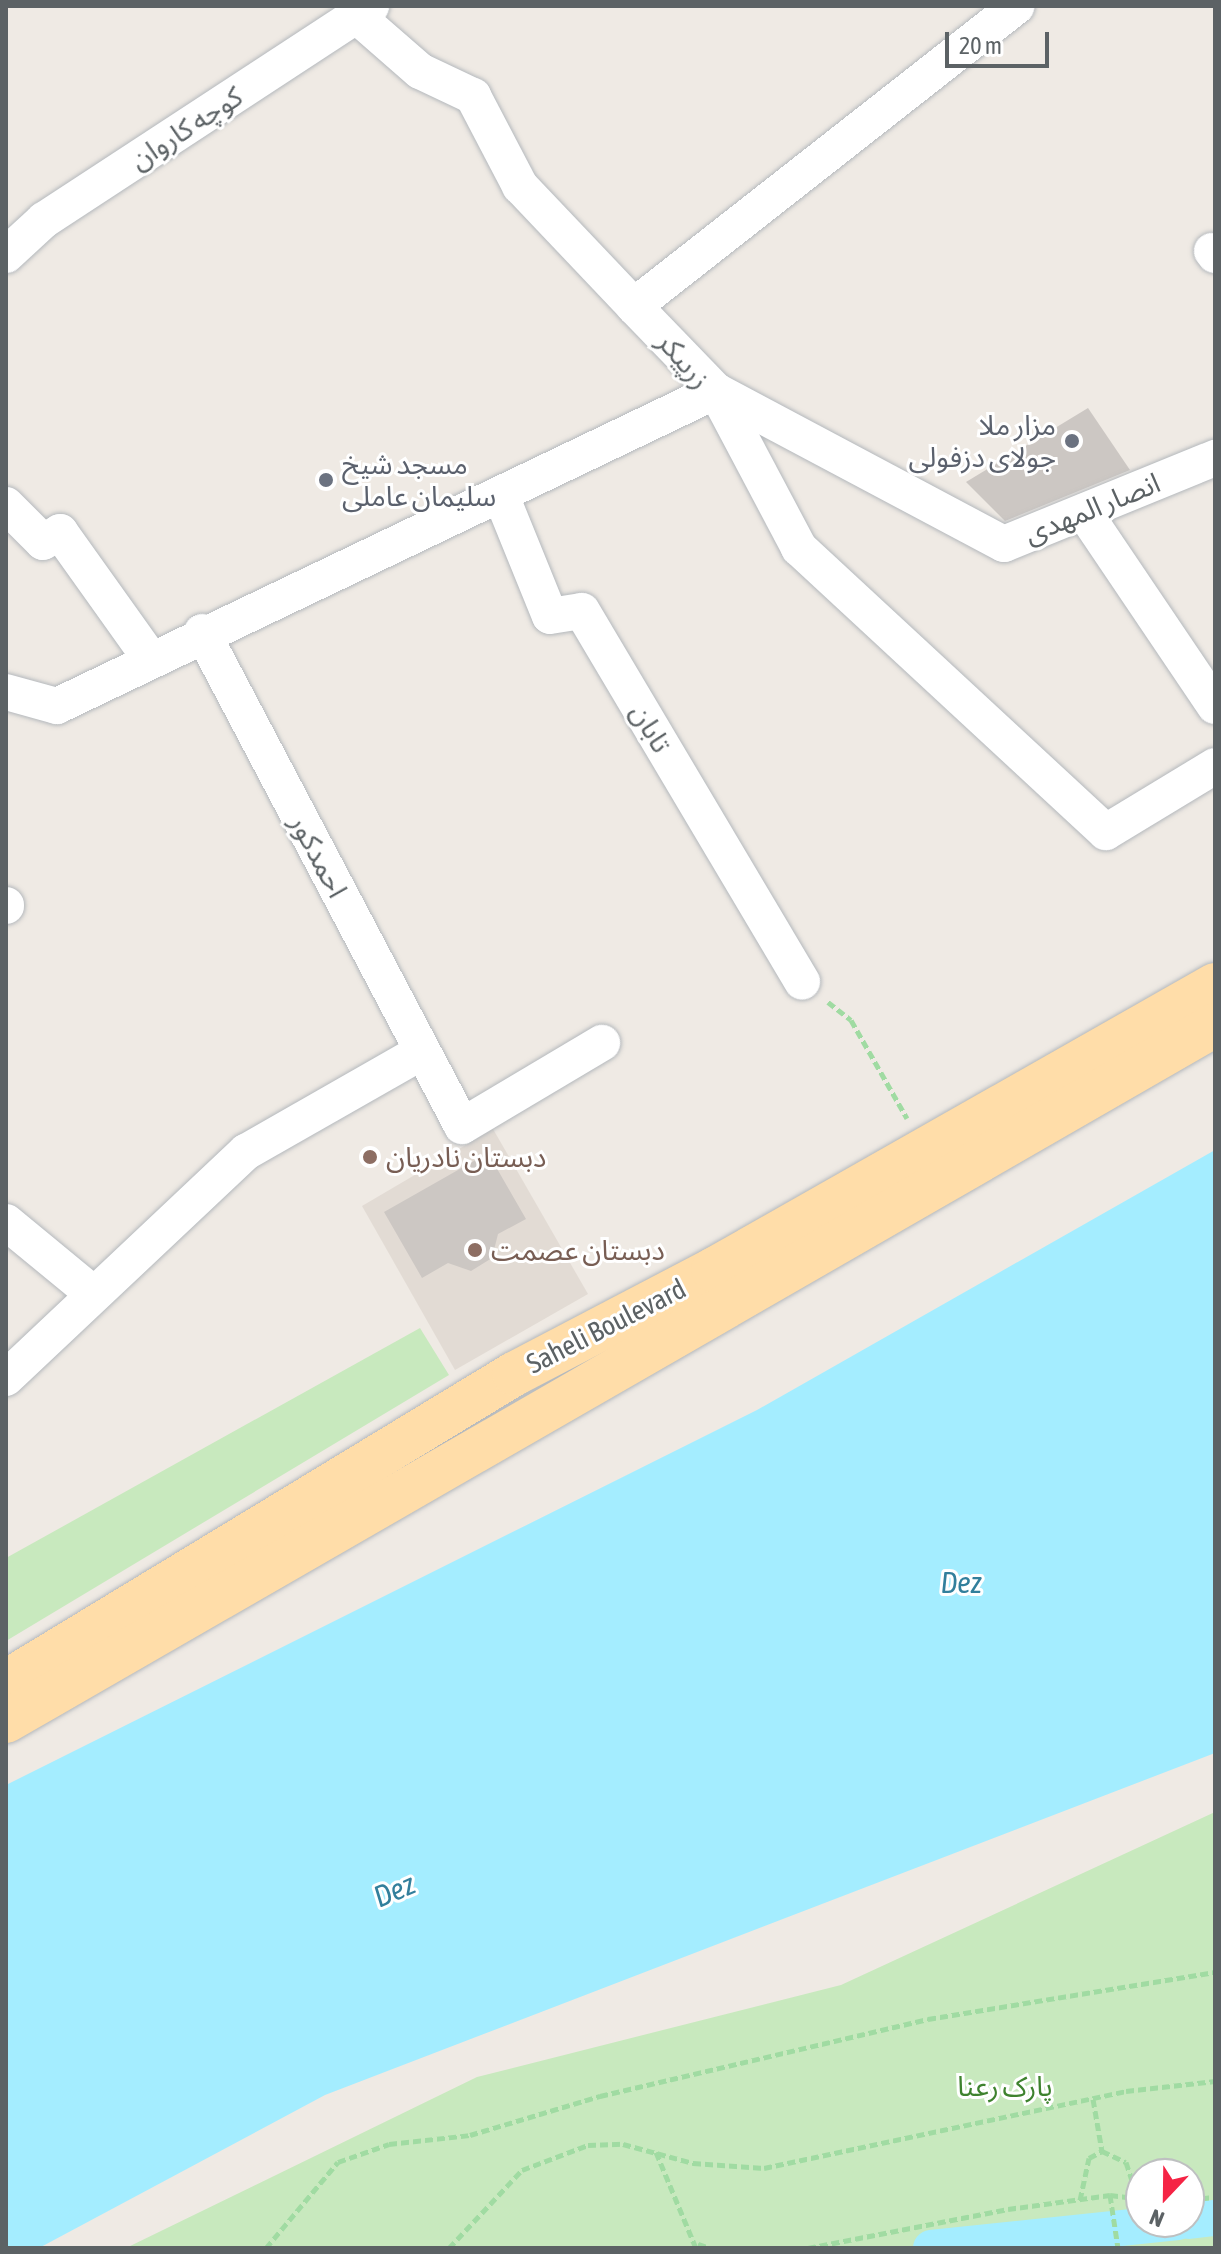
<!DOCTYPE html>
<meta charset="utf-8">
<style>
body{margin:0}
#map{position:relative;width:1221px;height:2254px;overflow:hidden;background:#efeae4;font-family:"Asap Condensed","Noto Sans Arabic",sans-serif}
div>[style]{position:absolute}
.education>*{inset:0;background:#e2dbd4}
.green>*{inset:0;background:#c8e9be}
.water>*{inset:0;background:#a4edff}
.canal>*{height:36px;margin:-18px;padding:0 18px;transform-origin:18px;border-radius:18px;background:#a4edff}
.building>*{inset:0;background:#ccc7c3}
.path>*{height:5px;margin-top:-2.5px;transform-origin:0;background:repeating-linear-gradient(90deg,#a0dba2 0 8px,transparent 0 12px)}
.roads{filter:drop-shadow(0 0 2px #b4b8bc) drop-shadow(0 0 2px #b4b8bc)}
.minor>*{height:36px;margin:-18px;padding:0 18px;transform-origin:18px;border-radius:18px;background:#fff}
.major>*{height:44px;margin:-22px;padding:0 22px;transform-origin:22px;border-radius:22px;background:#ffdda9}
.dots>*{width:22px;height:22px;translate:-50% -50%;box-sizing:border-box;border:4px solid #fff;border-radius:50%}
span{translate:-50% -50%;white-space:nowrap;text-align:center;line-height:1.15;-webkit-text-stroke:6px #fff;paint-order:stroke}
.street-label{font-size:28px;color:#5c6265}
.worship-label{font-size:28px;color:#5b616d}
.right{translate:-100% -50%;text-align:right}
.left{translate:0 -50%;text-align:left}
.education-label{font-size:28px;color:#785e54}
.park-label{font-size:28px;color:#3e822e}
.water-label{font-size:30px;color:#327f9c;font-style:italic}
.frame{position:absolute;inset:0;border:8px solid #5c6265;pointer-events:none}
.north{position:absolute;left:1125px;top:2158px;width:80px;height:80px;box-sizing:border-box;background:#fff;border:2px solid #bec0c1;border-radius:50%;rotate:202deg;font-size:22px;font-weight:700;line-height:32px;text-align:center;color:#5c6265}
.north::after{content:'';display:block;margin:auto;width:28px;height:36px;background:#f52445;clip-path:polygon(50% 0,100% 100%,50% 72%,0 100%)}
.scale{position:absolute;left:945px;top:32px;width:104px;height:36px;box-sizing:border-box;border:4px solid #5c6265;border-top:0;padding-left:10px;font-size:24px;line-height:28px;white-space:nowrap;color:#5c6265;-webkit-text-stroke:6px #fff;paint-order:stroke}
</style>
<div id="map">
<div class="education">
<div style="clip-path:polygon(493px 1129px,588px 1294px,455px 1370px,362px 1206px)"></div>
</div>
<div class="green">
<div style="clip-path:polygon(420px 1328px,449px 1375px,6px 1641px,6px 1558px)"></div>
<div style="clip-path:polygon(evenodd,1215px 1812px,1215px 2248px,126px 2248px,477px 2077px,841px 1985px,1215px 1812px,1141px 2174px,1189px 2174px,1189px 2222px,1141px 2222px,1141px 2174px)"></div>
</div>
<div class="water">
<div style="clip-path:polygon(1215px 1150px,1215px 1753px,325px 2095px,39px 2248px,6px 2248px,6px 1785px,757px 1410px)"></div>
</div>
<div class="canal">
<div style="left:1189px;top:2221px;width:26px;rotate:-7deg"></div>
<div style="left:931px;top:2248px;width:248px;rotate:-6deg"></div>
</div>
<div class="building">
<div style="clip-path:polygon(1088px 408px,1130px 470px,1005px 521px,966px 482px)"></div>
<div style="clip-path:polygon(488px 1153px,526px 1219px,498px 1234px,492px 1258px,471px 1271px,448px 1263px,422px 1278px,384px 1212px)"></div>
</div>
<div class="path">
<div style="left:828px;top:1002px;width:29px;rotate:38deg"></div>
<div style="left:851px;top:1020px;width:113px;rotate:60.3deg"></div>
<div style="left:1093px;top:2099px;width:53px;rotate:80.2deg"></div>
<div style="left:656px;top:2152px;width:104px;rotate:67.4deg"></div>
<div style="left:1110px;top:2195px;width:54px;rotate:81.4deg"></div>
<div style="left:1080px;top:2200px;width:43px;rotate:-77.9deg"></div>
<div style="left:1089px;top:2158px;width:15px;rotate:-28deg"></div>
<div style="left:1102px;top:2151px;width:26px;rotate:25deg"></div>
<div style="left:1126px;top:2162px;width:39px;rotate:72deg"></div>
<div style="left:1189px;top:2200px;width:26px;rotate:-7deg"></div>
<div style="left:698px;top:2244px;width:13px;rotate:18deg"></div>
<div style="left:266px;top:2248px;width:112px;rotate:-50.1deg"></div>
<div style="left:338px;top:2162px;width:54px;rotate:-19.4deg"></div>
<div style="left:389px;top:2144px;width:81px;rotate:-6.3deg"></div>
<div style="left:470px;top:2135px;width:136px;rotate:-16.7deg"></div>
<div style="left:600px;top:2096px;width:337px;rotate:-13.2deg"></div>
<div style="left:928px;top:2019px;width:291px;rotate:-9.3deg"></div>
<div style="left:449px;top:2248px;width:107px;rotate:-46.9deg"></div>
<div style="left:522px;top:2170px;width:71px;rotate:-20.7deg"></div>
<div style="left:588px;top:2145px;width:35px;rotate:-2deg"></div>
<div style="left:623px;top:2144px;width:73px;rotate:15.2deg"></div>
<div style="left:693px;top:2163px;width:71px;rotate:4deg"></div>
<div style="left:764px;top:2168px;width:370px;rotate:-12deg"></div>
<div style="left:1126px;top:2091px;width:90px;rotate:-6.4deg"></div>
<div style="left:808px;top:2248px;width:204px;rotate:-11deg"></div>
<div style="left:1008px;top:2209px;width:103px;rotate:-7.8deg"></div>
<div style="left:1110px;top:2195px;width:31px;rotate:7deg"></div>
</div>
<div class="roads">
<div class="minor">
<div style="left:358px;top:17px;width:82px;rotate:41.1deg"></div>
<div style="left:420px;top:71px;width:59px;rotate:25.3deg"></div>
<div style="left:473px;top:96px;width:102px;rotate:62.4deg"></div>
<div style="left:520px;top:186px;width:166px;rotate:46.5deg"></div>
<div style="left:1212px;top:251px;width:5px;rotate:53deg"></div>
<div style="left:6px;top:255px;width:52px;rotate:-42.6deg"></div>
<div style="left:44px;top:220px;width:391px;rotate:-33.2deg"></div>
<div style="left:716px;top:391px;width:178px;rotate:62.1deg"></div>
<div style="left:799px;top:548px;width:418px;rotate:42.8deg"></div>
<div style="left:1106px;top:832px;width:127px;rotate:-31.2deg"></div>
<div style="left:716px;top:391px;width:326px;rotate:28deg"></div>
<div style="left:1004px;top:544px;width:228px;rotate:-22.2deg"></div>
<div style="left:502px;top:498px;width:127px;rotate:67.9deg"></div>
<div style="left:550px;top:616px;width:32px;rotate:-9deg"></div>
<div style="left:582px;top:611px;width:431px;rotate:59.3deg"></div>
<div style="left:6px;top:505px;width:52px;rotate:45deg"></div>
<div style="left:43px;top:542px;width:20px;rotate:-30deg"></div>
<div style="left:60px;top:532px;width:155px;rotate:54.5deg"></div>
<div style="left:1084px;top:512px;width:234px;rotate:56deg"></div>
<div style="left:202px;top:632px;width:558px;rotate:62.24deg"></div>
<div style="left:462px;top:1126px;width:163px;rotate:-30.7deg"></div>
<div style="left:6px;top:692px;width:53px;rotate:15.4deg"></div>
<div style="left:57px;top:706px;width:730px;rotate:-25.55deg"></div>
<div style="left:716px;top:391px;width:118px;rotate:-134deg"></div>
<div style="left:634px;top:306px;width:486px;rotate:-38.1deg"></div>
<div style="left:6px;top:905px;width:1px;rotate:90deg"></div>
<div style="left:6px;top:1222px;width:110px;rotate:39.5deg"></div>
<div style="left:6px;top:1378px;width:330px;rotate:-43.3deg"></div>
<div style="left:246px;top:1152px;width:202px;rotate:-29.7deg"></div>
</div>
<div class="major">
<div style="left:6px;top:1682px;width:594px;rotate:-31.23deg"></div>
<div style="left:514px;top:1374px;width:225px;rotate:-27.6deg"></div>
<div style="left:713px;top:1270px;width:577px;rotate:-29.58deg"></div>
<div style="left:6px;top:1721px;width:1395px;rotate:-29.93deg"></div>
</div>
</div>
<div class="dots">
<div style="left:1072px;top:441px;background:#6b7280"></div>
<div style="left:326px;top:480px;background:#6b7280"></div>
<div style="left:370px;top:1157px;background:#8d6e63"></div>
<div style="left:475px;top:1250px;background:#8d6e63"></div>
</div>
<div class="street-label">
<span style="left:186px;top:128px;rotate:-33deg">کوچه کاروان</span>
<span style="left:684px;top:360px;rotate:49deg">زرپیکر</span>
<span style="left:1092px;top:508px;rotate:-22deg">انصار المهدی</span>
<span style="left:651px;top:728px;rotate:59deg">تابان</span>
<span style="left:319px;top:856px;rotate:62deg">احمدکور</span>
<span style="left:606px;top:1326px;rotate:-27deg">Saheli Boulevard</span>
</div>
<div class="worship-label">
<span class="right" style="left:1056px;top:441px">مزار ملا<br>جولای دزفولی</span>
<span class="left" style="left:342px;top:480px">مسجد شیخ<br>سلیمان عاملی</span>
</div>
<div class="education-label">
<span class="left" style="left:386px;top:1157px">دبستان نادریان</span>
<span class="left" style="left:491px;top:1250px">دبستان عصمت</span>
</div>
<div class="park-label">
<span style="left:1005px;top:2086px">پارک رعنا</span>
</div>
<div class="water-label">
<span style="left:961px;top:1582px">Dez</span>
<span style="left:394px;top:1890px;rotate:-23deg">Dez</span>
</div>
<div class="frame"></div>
<div class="north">N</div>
<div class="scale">20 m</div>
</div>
